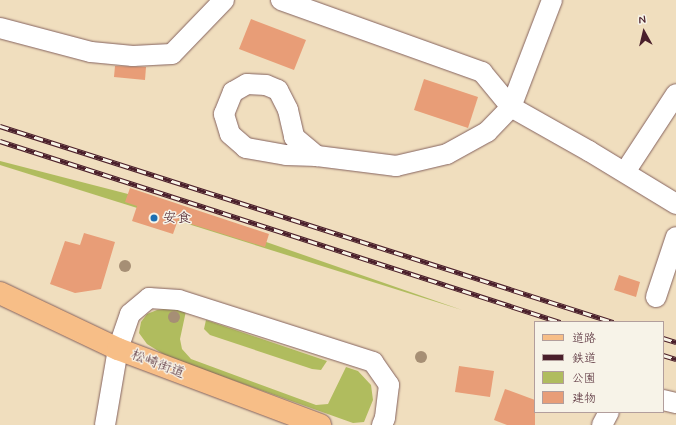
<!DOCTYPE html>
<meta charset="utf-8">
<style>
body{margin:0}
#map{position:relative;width:676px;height:425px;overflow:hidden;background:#f0debe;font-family:Mynerve,"Klee One",sans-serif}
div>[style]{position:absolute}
.green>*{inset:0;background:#b0bc5e}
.building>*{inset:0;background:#e89d77}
.roads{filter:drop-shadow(0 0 1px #84625e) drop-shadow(0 0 1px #84625e)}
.minor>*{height:20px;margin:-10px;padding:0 10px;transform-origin:10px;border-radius:10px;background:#fff}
.major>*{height:22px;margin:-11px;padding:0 11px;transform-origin:11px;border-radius:11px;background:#f7be87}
.rail>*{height:4.5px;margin-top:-2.25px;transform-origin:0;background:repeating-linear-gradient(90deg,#f7f3e8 0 9px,#4a1f2b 0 18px);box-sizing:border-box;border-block:1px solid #4a1f2b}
.trees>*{width:12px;height:12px;margin:-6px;border-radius:50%;background:#a68f75}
.dots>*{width:11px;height:11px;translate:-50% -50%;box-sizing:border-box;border:2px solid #f7f3e8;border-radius:50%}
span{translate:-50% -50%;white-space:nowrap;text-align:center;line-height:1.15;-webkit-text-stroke:3px #f7f3e8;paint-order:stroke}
.poi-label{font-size:14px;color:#4a1f2b}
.left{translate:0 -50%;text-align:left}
.street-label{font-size:14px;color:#4a1f2b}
.legend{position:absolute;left:534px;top:321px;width:130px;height:92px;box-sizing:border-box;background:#f7f3e8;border:1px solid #b29e9c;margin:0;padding:5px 7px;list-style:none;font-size:12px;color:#4a1f2b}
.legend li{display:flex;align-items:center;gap:8px;height:20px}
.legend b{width:20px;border:1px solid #b29e9c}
.north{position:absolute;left:624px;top:12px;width:40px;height:40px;-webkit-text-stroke:3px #f7f3e8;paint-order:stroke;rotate:352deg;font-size:11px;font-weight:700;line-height:16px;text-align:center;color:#4a1f2b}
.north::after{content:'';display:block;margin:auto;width:14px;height:18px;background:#4a1f2b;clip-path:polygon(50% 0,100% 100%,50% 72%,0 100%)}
</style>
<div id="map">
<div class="green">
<div style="clip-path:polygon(0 161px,128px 194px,462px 310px,0 165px)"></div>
<div style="clip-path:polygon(174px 308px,186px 311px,180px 339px,182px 349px,191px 359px,316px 405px,328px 404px,346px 367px,358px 371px,371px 385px,373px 400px,364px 422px,353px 423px,168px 357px,147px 344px,139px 333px,141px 322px,147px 314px,157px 310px)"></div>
<div style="clip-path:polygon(206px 320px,327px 361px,321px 370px,312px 369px,210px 335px,204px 329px)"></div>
</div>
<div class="building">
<div style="clip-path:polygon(251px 19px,306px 40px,294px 70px,239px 49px)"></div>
<div style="clip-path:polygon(115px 66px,146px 67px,145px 80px,114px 77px)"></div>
<div style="clip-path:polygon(424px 79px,478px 97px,468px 128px,414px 110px)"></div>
<div style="clip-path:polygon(130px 188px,269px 234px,265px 247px,178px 220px,173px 234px,132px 221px,137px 206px,125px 202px)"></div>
<div style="clip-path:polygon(84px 233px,115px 242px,101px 289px,75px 293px,50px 284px,65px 241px,80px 245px)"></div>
<div style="clip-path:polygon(619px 275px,640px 282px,636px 297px,614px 290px)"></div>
<div style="clip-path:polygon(459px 366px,494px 371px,490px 397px,455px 392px)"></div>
<div style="clip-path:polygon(505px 389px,535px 400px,535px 425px,507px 425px,494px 420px)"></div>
</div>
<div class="roads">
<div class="minor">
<div style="left:281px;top:0;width:214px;rotate:19.7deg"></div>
<div style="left:482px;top:72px;width:45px;rotate:50.4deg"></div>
<div style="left:511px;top:107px;width:90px;rotate:29.4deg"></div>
<div style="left:589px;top:151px;width:102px;rotate:31.3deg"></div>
<div style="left:0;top:28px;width:94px;rotate:14.8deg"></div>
<div style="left:91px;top:52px;width:42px;rotate:5.4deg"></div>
<div style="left:133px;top:56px;width:39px;rotate:-3deg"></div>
<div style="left:172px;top:54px;width:75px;rotate:-46.1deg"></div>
<div style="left:247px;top:84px;width:19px;rotate:3deg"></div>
<div style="left:266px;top:85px;width:13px;rotate:23deg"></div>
<div style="left:278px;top:90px;width:22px;rotate:63deg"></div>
<div style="left:288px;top:110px;width:28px;rotate:77deg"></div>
<div style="left:294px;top:137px;width:30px;rotate:40deg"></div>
<div style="left:317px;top:156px;width:31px;rotate:-178deg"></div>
<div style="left:286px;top:155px;width:41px;rotate:-170.1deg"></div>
<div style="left:246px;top:148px;width:21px;rotate:-139deg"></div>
<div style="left:230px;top:134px;width:21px;rotate:-107deg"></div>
<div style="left:224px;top:114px;width:24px;rotate:-68deg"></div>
<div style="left:233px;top:92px;width:16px;rotate:-30deg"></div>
<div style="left:317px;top:156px;width:80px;rotate:7.2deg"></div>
<div style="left:396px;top:166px;width:52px;rotate:-13.2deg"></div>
<div style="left:447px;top:154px;width:46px;rotate:-28.8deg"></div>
<div style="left:487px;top:132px;width:35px;rotate:-46deg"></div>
<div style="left:511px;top:107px;width:115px;rotate:-69deg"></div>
<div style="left:625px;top:172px;width:93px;rotate:-56.8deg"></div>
<div style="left:656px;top:297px;width:63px;rotate:-71.6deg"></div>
<div style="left:663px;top:400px;width:13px;rotate:13deg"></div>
<div style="left:105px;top:425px;width:77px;rotate:-80.3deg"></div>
<div style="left:118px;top:349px;width:37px;rotate:-71deg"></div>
<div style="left:130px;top:314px;width:25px;rotate:-40deg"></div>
<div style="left:149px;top:298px;width:30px;rotate:4deg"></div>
<div style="left:179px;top:300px;width:204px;rotate:17.7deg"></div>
<div style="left:373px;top:362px;width:28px;rotate:55deg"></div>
<div style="left:389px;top:385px;width:33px;rotate:97deg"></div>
<div style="left:385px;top:418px;width:8px;rotate:113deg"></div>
<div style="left:602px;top:425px;width:15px;rotate:-62deg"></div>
</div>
<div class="major">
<div style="left:0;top:293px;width:131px;rotate:25.4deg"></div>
<div style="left:118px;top:349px;width:216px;rotate:20.6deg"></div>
</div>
</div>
<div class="rail">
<div style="left:0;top:126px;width:644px;rotate:17.73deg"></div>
<div style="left:0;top:141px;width:589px;rotate:17.91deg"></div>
<div style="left:663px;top:338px;width:14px;rotate:17deg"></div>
<div style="left:663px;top:355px;width:14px;rotate:17deg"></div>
</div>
<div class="trees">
<div style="left:125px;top:266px"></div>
<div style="left:174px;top:317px"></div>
<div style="left:421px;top:357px"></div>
</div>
<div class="dots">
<div style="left:154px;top:218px;background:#1f6fb2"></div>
</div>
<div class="poi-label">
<span class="left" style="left:163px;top:218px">安食</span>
</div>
<div class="street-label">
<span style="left:158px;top:364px;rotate:21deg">松崎街道</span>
</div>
<ul class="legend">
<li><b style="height:5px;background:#f7be87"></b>道路</li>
<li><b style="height:5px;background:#4a1f2b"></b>鉄道</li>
<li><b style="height:11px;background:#b0bc5e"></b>公園</li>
<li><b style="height:11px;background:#e89d77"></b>建物</li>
</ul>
<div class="north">N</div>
</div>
